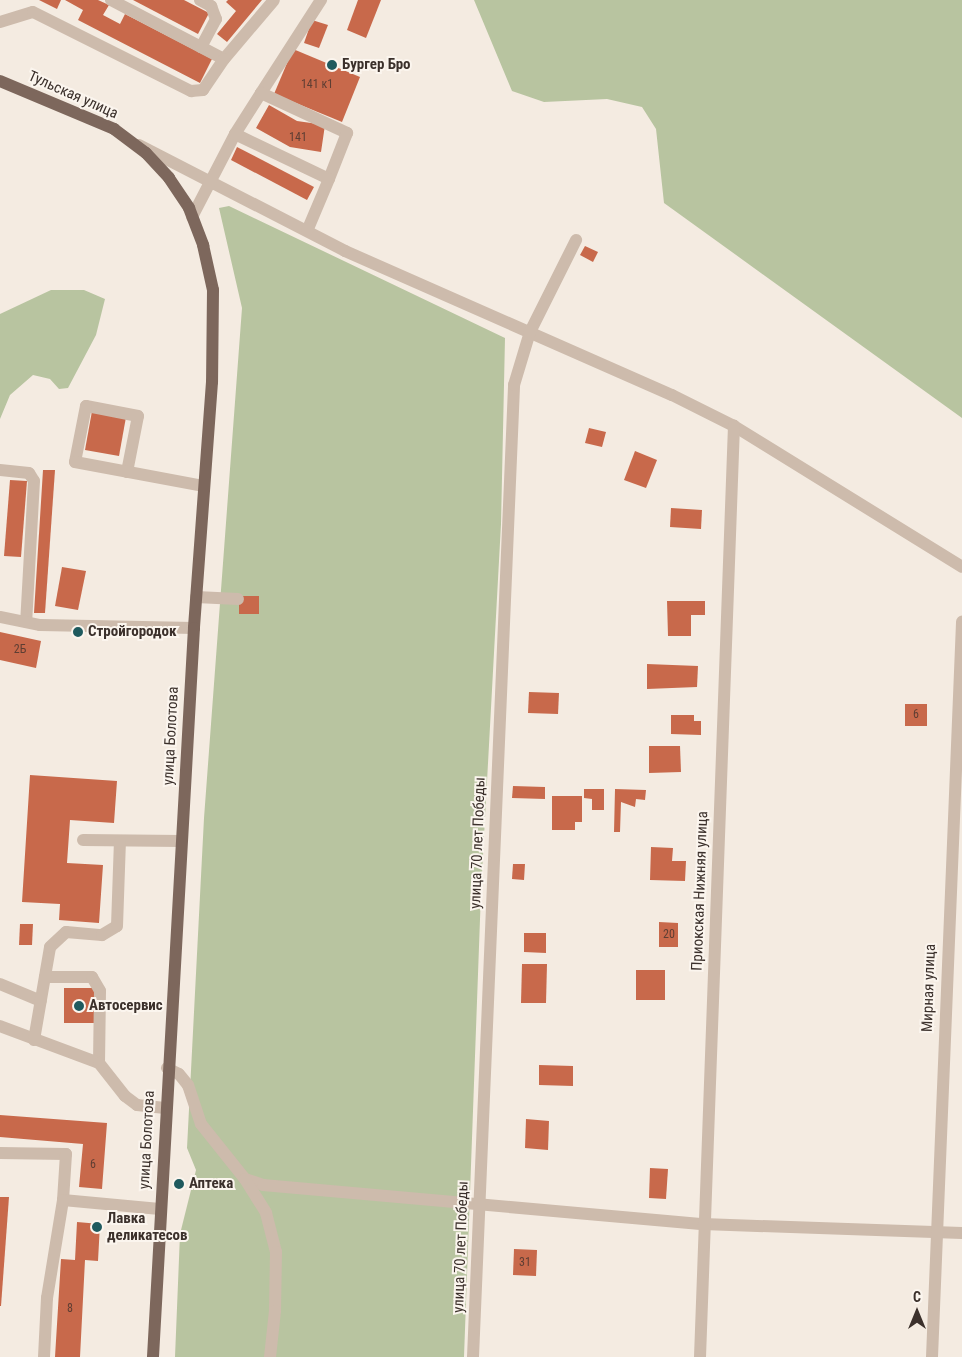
<!DOCTYPE html>
<meta charset="utf-8">
<style>
body{margin:0}
#map{position:relative;width:962px;height:1357px;overflow:hidden;background:#f4ebe1;font-family:"Roboto Condensed",sans-serif}
div>[style]{position:absolute}
.green>*{inset:0;background:#b8c4a0}
.building>*{inset:0;background:#c8694b}
.minor>*{height:12px;margin:-6px;padding:0 6px;transform-origin:6px;border-radius:6px;background:#cdbbac}
.major>*{height:12px;margin:-6px;padding:0 6px;transform-origin:6px;border-radius:6px;background:#7d675c}
.dots>*{width:14px;height:14px;translate:-50% -50%;box-sizing:border-box;border:2px solid #fbf5ee;border-radius:50%}
span{translate:-50% -50%;white-space:nowrap;text-align:center;line-height:1.15;-webkit-text-stroke:4px #fbf5ee;paint-order:stroke}
.number-label{font-size:12px;color:#5e3e33}
.number-label span{-webkit-text-stroke-width:0}
.poi-label{font-size:15px;color:#3b302b;font-weight:700}
.left{translate:0 -50%;text-align:left}
.street-label{font-size:15px;color:#3b302b}
.north{position:absolute;left:892px;top:1287px;width:50px;height:50px;-webkit-text-stroke:4px #fbf5ee;paint-order:stroke;rotate:0deg;font-size:14px;font-weight:700;line-height:20px;text-align:center;color:#3b302b}
.north::after{content:'';display:block;margin:auto;width:18px;height:22px;background:#3b302b;clip-path:polygon(50% 0,100% 100%,50% 72%,0 100%)}
</style>
<div id="map">
<div class="green">
<div style="clip-path:polygon(474px 0,962px 0,962px 418px,664px 203px,656px 129px,642px 107px,607px 99px,544px 102px,512px 91px)"></div>
<div style="clip-path:polygon(229px 206px,505px 338px,501px 524px,481px 892px,464px 1357px,175px 1357px,180px 1234px,196px 1170px,187px 1148px,204px 818px,242px 308px,219px 208px)"></div>
<div style="clip-path:polygon(51px 290px,84px 290px,105px 299px,96px 335px,68px 388px,59px 389px,50px 379px,33px 375px,10px 395px,0 419px,0 314px)"></div>
</div>
<div class="building">
<div style="clip-path:polygon(39px 0,61px 0,57px 9px)"></div>
<div style="clip-path:polygon(65px 0,98px 0,109px 5px,103px 15px,120px 24px,125px 14px,212px 59px,200px 83px,78px 20px,83px 10px)"></div>
<div style="clip-path:polygon(133px 0,184px 0,209px 13px,198px 34px)"></div>
<div style="clip-path:polygon(228px 0,262px 0,227px 42px,217px 34px,236px 11px,226px 2px)"></div>
<div style="clip-path:polygon(358px 0,381px 0,366px 38px,347px 30px)"></div>
<div style="clip-path:polygon(312px 20px,328px 25px,319px 48px,304px 43px)"></div>
<div style="clip-path:polygon(293px 49px,360px 77px,342px 122px,274px 94px)"></div>
<div style="clip-path:polygon(269px 105px,297px 121px,325px 125px,321px 152px,290px 147px,256px 128px)"></div>
<div style="clip-path:polygon(237px 147px,314px 187px,307px 200px,231px 160px)"></div>
<div style="clip-path:polygon(585px 246px,598px 252px,593px 262px,580px 255px)"></div>
<div style="clip-path:polygon(92px 411px,126px 417px,119px 456px,85px 450px)"></div>
<div style="clip-path:polygon(589px 428px,606px 432px,602px 447px,585px 443px)"></div>
<div style="clip-path:polygon(635px 451px,657px 460px,646px 488px,624px 480px)"></div>
<div style="clip-path:polygon(43px 470px,55px 470px,45px 613px,34px 613px)"></div>
<div style="clip-path:polygon(10px 480px,27px 481px,21px 557px,4px 556px)"></div>
<div style="clip-path:polygon(671px 508px,702px 510px,701px 529px,670px 527px)"></div>
<div style="clip-path:polygon(62px 567px,86px 571px,78px 610px,55px 606px)"></div>
<div style="clip-path:polygon(239px 596px,259px 596px,259px 614px,239px 614px)"></div>
<div style="clip-path:polygon(667px 601px,705px 601px,705px 615px,691px 615px,691px 636px,668px 636px)"></div>
<div style="clip-path:polygon(0 632px,41px 641px,36px 668px,0 660px)"></div>
<div style="clip-path:polygon(647px 664px,698px 666px,697px 687px,647px 689px)"></div>
<div style="clip-path:polygon(529px 692px,559px 693px,558px 714px,528px 713px)"></div>
<div style="clip-path:polygon(905px 704px,927px 704px,927px 726px,905px 726px)"></div>
<div style="clip-path:polygon(671px 715px,694px 715px,694px 721px,701px 721px,701px 735px,671px 734px)"></div>
<div style="clip-path:polygon(649px 746px,680px 746px,681px 772px,649px 773px)"></div>
<div style="clip-path:polygon(30px 775px,117px 781px,114px 823px,70px 820px,67px 863px,103px 865px,99px 923px,59px 920px,60px 904px,22px 902px)"></div>
<div style="clip-path:polygon(513px 786px,545px 787px,545px 799px,512px 798px)"></div>
<div style="clip-path:polygon(584px 789px,604px 789px,604px 810px,592px 810px,592px 799px,584px 798px)"></div>
<div style="clip-path:polygon(615px 789px,646px 790px,645px 800px,636px 799px,635px 807px,621px 802px,620px 832px,614px 832px)"></div>
<div style="clip-path:polygon(552px 796px,582px 796px,582px 822px,575px 822px,575px 830px,552px 830px)"></div>
<div style="clip-path:polygon(651px 847px,673px 848px,672px 861px,686px 861px,685px 881px,650px 880px)"></div>
<div style="clip-path:polygon(513px 864px,525px 864px,524px 880px,512px 879px)"></div>
<div style="clip-path:polygon(659px 922px,678px 923px,678px 947px,659px 947px)"></div>
<div style="clip-path:polygon(20px 924px,33px 924px,32px 945px,19px 945px)"></div>
<div style="clip-path:polygon(524px 933px,546px 933px,546px 953px,524px 952px)"></div>
<div style="clip-path:polygon(522px 964px,547px 964px,546px 1003px,521px 1003px)"></div>
<div style="clip-path:polygon(636px 970px,665px 970px,665px 1000px,636px 1000px)"></div>
<div style="clip-path:polygon(64px 988px,94px 988px,94px 1023px,64px 1023px)"></div>
<div style="clip-path:polygon(539px 1065px,573px 1066px,573px 1086px,539px 1085px)"></div>
<div style="clip-path:polygon(0 1115px,107px 1123px,102px 1189px,79px 1187px,83px 1144px,0 1137px)"></div>
<div style="clip-path:polygon(526px 1119px,549px 1121px,548px 1150px,525px 1148px)"></div>
<div style="clip-path:polygon(650px 1168px,668px 1169px,666px 1199px,649px 1198px)"></div>
<div style="clip-path:polygon(0 1197px,9px 1197px,1px 1306px,0 1306px)"></div>
<div style="clip-path:polygon(77px 1222px,100px 1224px,98px 1261px,85px 1260px,80px 1357px,55px 1357px,61px 1259px,75px 1260px)"></div>
<div style="clip-path:polygon(514px 1249px,537px 1250px,536px 1276px,513px 1275px)"></div>
</div>
<div class="minor">
<div style="left:111px;top:0;width:127px;rotate:27.6deg"></div>
<div style="left:224px;top:59px;width:77px;rotate:-49.7deg"></div>
<div style="left:200px;top:0;width:13px;rotate:29deg"></div>
<div style="left:211px;top:6px;width:14px;rotate:69deg"></div>
<div style="left:216px;top:19px;width:32px;rotate:118deg"></div>
<div style="left:0;top:22px;width:34px;rotate:-17deg"></div>
<div style="left:33px;top:12px;width:177px;rotate:26.6deg"></div>
<div style="left:191px;top:91px;width:12px;rotate:-5deg"></div>
<div style="left:203px;top:90px;width:37px;rotate:-56deg"></div>
<div style="left:261px;top:93px;width:111px;rotate:-57.2deg"></div>
<div style="left:235px;top:134px;width:49px;rotate:-57.6deg"></div>
<div style="left:261px;top:93px;width:95px;rotate:24.9deg"></div>
<div style="left:347px;top:133px;width:49px;rotate:111.4deg"></div>
<div style="left:139px;top:145px;width:232px;rotate:27.2deg"></div>
<div style="left:345px;top:251px;width:357px;rotate:23.8deg"></div>
<div style="left:672px;top:395px;width:69px;rotate:26.6deg"></div>
<div style="left:734px;top:426px;width:268px;rotate:31.7deg"></div>
<div style="left:192px;top:217px;width:93px;rotate:-62.6deg"></div>
<div style="left:235px;top:134px;width:104px;rotate:25.6deg"></div>
<div style="left:329px;top:179px;width:56px;rotate:112.9deg"></div>
<div style="left:0;top:470px;width:29px;rotate:6deg"></div>
<div style="left:29px;top:473px;width:9px;rotate:58deg"></div>
<div style="left:34px;top:481px;width:141px;rotate:93.2deg"></div>
<div style="left:127px;top:472px;width:57px;rotate:-78.9deg"></div>
<div style="left:138px;top:416px;width:53px;rotate:-169.1deg"></div>
<div style="left:86px;top:406px;width:57px;rotate:101.1deg"></div>
<div style="left:75px;top:462px;width:130px;rotate:10.6deg"></div>
<div style="left:196px;top:597px;width:42px;rotate:2.7deg"></div>
<div style="left:0;top:617px;width:41px;rotate:11.3deg"></div>
<div style="left:40px;top:625px;width:154px;rotate:1.1deg"></div>
<div style="left:83px;top:840px;width:98px;rotate:0.6deg"></div>
<div style="left:45px;top:977px;width:47px"></div>
<div style="left:92px;top:977px;width:16px;rotate:60deg"></div>
<div style="left:100px;top:991px;width:72px;rotate:90.8deg"></div>
<div style="left:0;top:984px;width:44px;rotate:22.5deg"></div>
<div style="left:0;top:1026px;width:106px;rotate:20.5deg"></div>
<div style="left:99px;top:1063px;width:42px;rotate:51.8deg"></div>
<div style="left:125px;top:1096px;width:15px;rotate:37deg"></div>
<div style="left:137px;top:1105px;width:28px;rotate:6deg"></div>
<div style="left:34px;top:1040px;width:94px;rotate:-80.2deg"></div>
<div style="left:50px;top:947px;width:22px;rotate:-43deg"></div>
<div style="left:66px;top:932px;width:36px;rotate:5deg"></div>
<div style="left:102px;top:935px;width:17px;rotate:-31deg"></div>
<div style="left:117px;top:926px;width:84px;rotate:-88deg"></div>
<div style="left:167px;top:1068px;width:13px;rotate:27deg"></div>
<div style="left:179px;top:1074px;width:14px;rotate:51deg"></div>
<div style="left:188px;top:1085px;width:41px;rotate:71.6deg"></div>
<div style="left:201px;top:1124px;width:70px;rotate:51.3deg"></div>
<div style="left:245px;top:1179px;width:19px;rotate:18deg"></div>
<div style="left:263px;top:1185px;width:442px;rotate:5.1deg"></div>
<div style="left:703px;top:1224px;width:259px;rotate:2deg"></div>
<div style="left:0;top:1153px;width:66px;rotate:0.9deg"></div>
<div style="left:66px;top:1154px;width:46px;rotate:93.7deg"></div>
<div style="left:63px;top:1200px;width:97px;rotate:5.3deg"></div>
<div style="left:245px;top:1179px;width:40px;rotate:58deg"></div>
<div style="left:266px;top:1213px;width:40px;rotate:75.6deg"></div>
<div style="left:276px;top:1252px;width:59px;rotate:91deg"></div>
<div style="left:275px;top:1311px;width:46px;rotate:96.2deg"></div>
<div style="left:44px;top:1357px;width:59px;rotate:-87.1deg"></div>
<div style="left:47px;top:1298px;width:99px;rotate:-80.7deg"></div>
<div style="left:473px;top:1357px;width:973px;rotate:-87.58deg"></div>
<div style="left:514px;top:385px;width:55px;rotate:-73.2deg"></div>
<div style="left:530px;top:332px;width:103px;rotate:-63.4deg"></div>
<div style="left:700px;top:1357px;width:932px;rotate:-87.91deg"></div>
<div style="left:932px;top:1357px;width:736px;rotate:-87.66deg"></div>
</div>
<div class="major">
<div style="left:0;top:81px;width:124px;rotate:22.8deg"></div>
<div style="left:114px;top:129px;width:40px;rotate:37deg"></div>
<div style="left:146px;top:153px;width:34px;rotate:47deg"></div>
<div style="left:169px;top:178px;width:36px;rotate:56deg"></div>
<div style="left:189px;top:208px;width:40px;rotate:69deg"></div>
<div style="left:203px;top:245px;width:46px;rotate:77.5deg"></div>
<div style="left:213px;top:290px;width:92px;rotate:90.6deg"></div>
<div style="left:212px;top:382px;width:247px;rotate:94.2deg"></div>
<div style="left:194px;top:628px;width:730px;rotate:93.22deg"></div>
</div>
<div class="dots">
<div style="left:332px;top:65px;background:#1f5a5e"></div>
<div style="left:78px;top:632px;background:#1f5a5e"></div>
<div style="left:79px;top:1006px;background:#1f5a5e"></div>
<div style="left:179px;top:1184px;background:#1f5a5e"></div>
<div style="left:97px;top:1227px;background:#1f5a5e"></div>
</div>
<div class="number-label">
<span style="left:317px;top:85px">141 к1</span>
<span style="left:298px;top:138px">141</span>
<span style="left:20px;top:650px">2Б</span>
<span style="left:916px;top:715px">6</span>
<span style="left:669px;top:935px">20</span>
<span style="left:93px;top:1165px">6</span>
<span style="left:525px;top:1263px">31</span>
<span style="left:70px;top:1309px">8</span>
</div>
<div class="poi-label">
<span class="left" style="left:342px;top:65px">Бургер Бро</span>
<span class="left" style="left:88px;top:632px">Стройгородок</span>
<span class="left" style="left:89px;top:1006px">Автосервис</span>
<span class="left" style="left:189px;top:1184px">Аптека</span>
<span class="left" style="left:107px;top:1227px">Лавка<br>деликатесов</span>
</div>
<div class="street-label">
<span style="left:73px;top:95px;rotate:24deg">Тульская улица</span>
<span style="left:171px;top:736px;rotate:-87deg">улица Болотова</span>
<span style="left:478px;top:843px;rotate:-88deg">улица 70 лет Победы</span>
<span style="left:700px;top:891px;rotate:-88deg">Приокская Нижняя улица</span>
<span style="left:929px;top:988px;rotate:-88deg">Мирная улица</span>
<span style="left:147px;top:1140px;rotate:-87deg">улица Болотова</span>
<span style="left:461px;top:1247px;rotate:-88deg">улица 70 лет Победы</span>
</div>
<div class="north">С</div>
</div>
